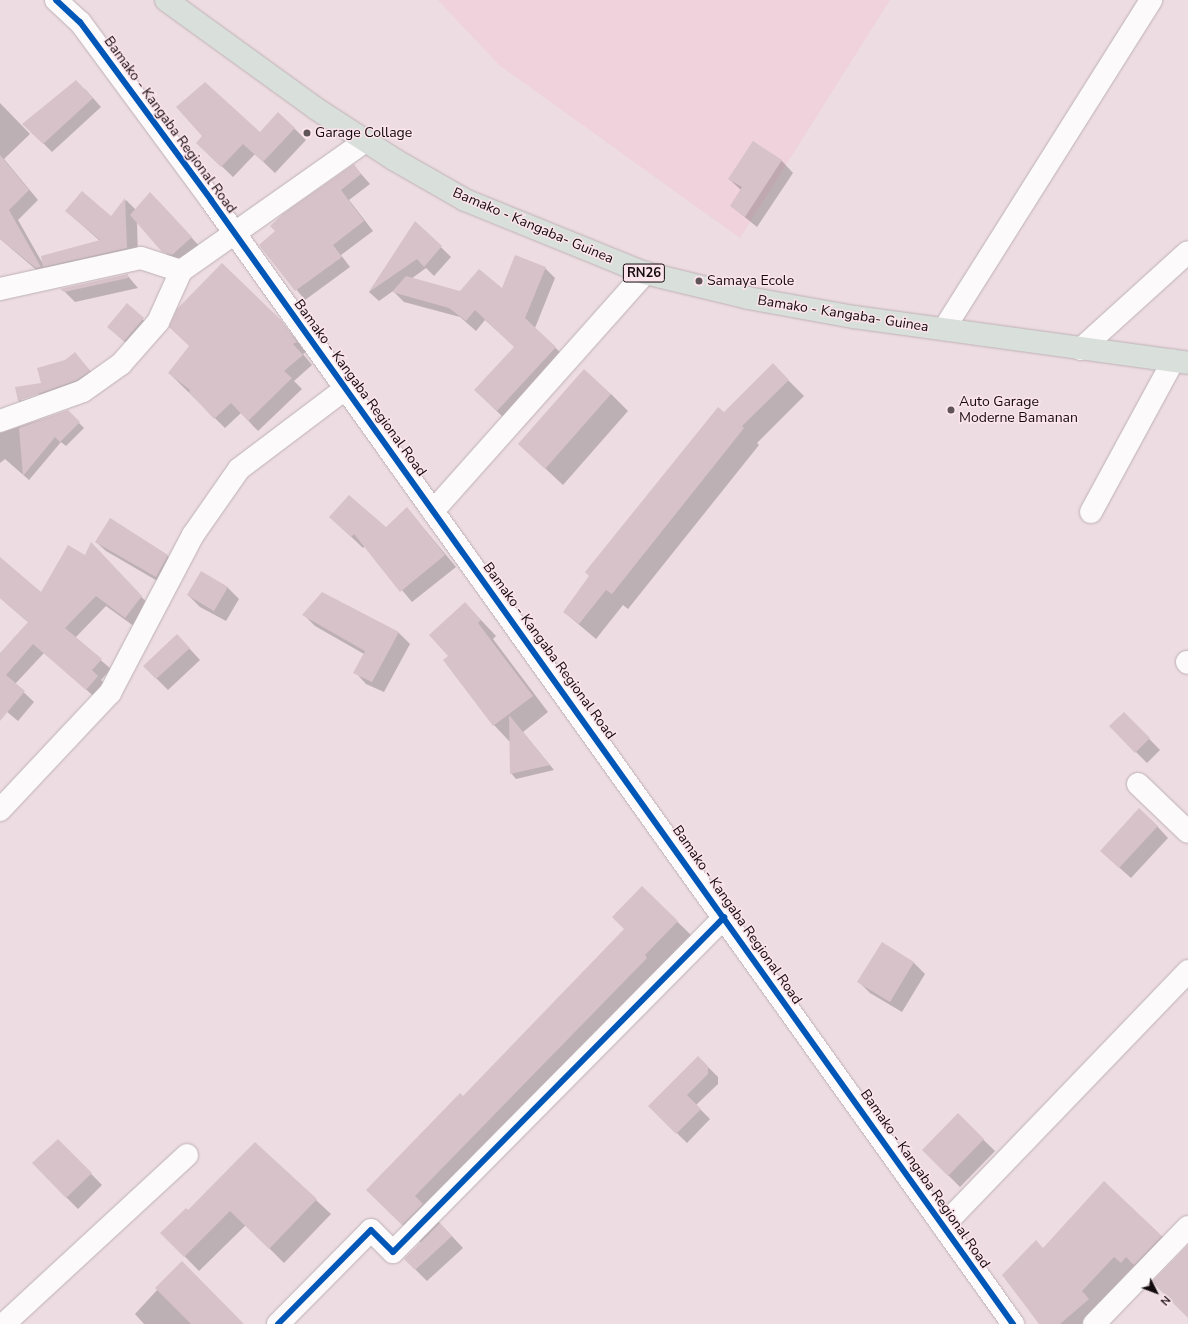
<!DOCTYPE html>
<style>
body{margin:0}
#map{position:relative;width:1188px;height:1324px;overflow:hidden;background:#eddce2;font-family:"Nunito Sans",sans-serif}
div>[style]{position:absolute}
.built>*{inset:0;background:#efd2dc}
.shadow>*{inset:0;background:#0003}
.building>*{inset:0;background:#d7c2ca}
.roads{filter:drop-shadow(0 0 1px #bdb1b5) drop-shadow(0 0 1px #bdb1b5)}
.street>*{height:22px;margin:-11px;padding:0 11px;transform-origin:11px;border-radius:11px;background:#fcfafb}
.secondary>*{height:22px;margin:-11px;padding:0 11px;transform-origin:11px;border-radius:11px;background:#fcfafb}
.primary>*{height:22px;margin:-11px;padding:0 11px;transform-origin:11px;border-radius:11px;background:#d9dfdb}
.cycleway>*{height:6px;margin:-3px;padding:0 3px;transform-origin:3px;border-radius:3px;background:#0057b8}
.dots>*{width:11px;height:11px;translate:-50% -50%;box-sizing:border-box;border:2px solid #fce4ec;border-radius:50%}
span{translate:-50% -50%;white-space:nowrap;text-align:center;line-height:1.15;-webkit-text-stroke:3px #fce4ec;paint-order:stroke}
.shield-label span{padding:1px 3px;background:#fce4ec;border:1px solid;border-radius:3px;-webkit-text-stroke-width:0}
.shield-label{font-size:13px;color:#130a0d;font-weight:700}
.street-label{font-size:14px;color:#130a0d}
.poi-label{font-size:14px;color:#130a0d}
.left{translate:0 -50%;text-align:left}
.north{position:absolute;left:1136px;top:1272px;width:40px;height:40px;-webkit-text-stroke:3px #fce4ec;paint-order:stroke;rotate:132deg;font-size:11px;font-weight:700;line-height:16px;text-align:center;color:#130a0d}
.north::after{content:'';display:block;margin:auto;width:14px;height:18px;background:#130a0d;clip-path:polygon(50% 0,100% 100%,50% 72%,0 100%)}
</style>
<div id="map">
<div class="built">
<div style="clip-path:polygon(438px 0,890px 0,740px 238px,499px 65px)"></div>
</div>
<div class="shadow">
<div style="clip-path:polygon(85px 89px,101px 107px,52px 152px,24px 124px)"></div>
<div style="clip-path:polygon(0 103px,30px 134px,4px 159px,38px 200px,18px 220px,43px 264px,100px 241px,66px 211px,112px 217px,126px 200px,136px 210px,160px 203px,201px 248px,174px 262px,137px 221px,138px 260px,46px 278px,0 239px)"></div>
<div style="clip-path:polygon(294px 128px,306px 140px,275px 173px,255px 154px,233px 177px,209px 154px,203px 136px,260px 134px)"></div>
<div style="clip-path:polygon(753px 142px,782px 161px,793px 173px,757px 227px,731px 206px,741px 190px,729px 179px)"></div>
<div style="clip-path:polygon(354px 166px,370px 184px,349px 200px,373px 231px,341px 255px,350px 267px,305px 300px,260px 245px)"></div>
<div style="clip-path:polygon(415px 222px,451px 257px,434px 276px,426px 268px,411px 279px,461px 292px,502px 289px,545px 268px,555px 278px,535px 328px,566px 358px,507px 421px,475px 390px,515px 347px,485px 320px,476px 331px,460px 317px,404px 302px,393px 291px,379px 301px,369px 292px)"></div>
<div style="clip-path:polygon(127px 275px,138px 288px,75px 302px,62px 289px)"></div>
<div style="clip-path:polygon(127px 305px,155px 331px,136px 352px,108px 327px)"></div>
<div style="clip-path:polygon(280px 320px,306px 352px,303px 354px,312px 365px,294px 381px,302px 389px,258px 431px,241px 413px,225px 428px,169px 373px)"></div>
<div style="clip-path:polygon(evenodd,75px 353px,98px 380px,28px 409px,19px 401px,16px 388px,43px 384px,75px 353px,36px 394px,41px 394px,21px 401px,20px 399px,36px 394px)"></div>
<div style="clip-path:polygon(773px 365px,804px 396px,757px 443px,759px 445px,628px 609px,623px 605px,596px 639px,564px 612px,724px 413px)"></div>
<div style="clip-path:polygon(611px 394px,628px 411px,563px 485px,519px 444px)"></div>
<div style="clip-path:polygon(67px 411px,84px 428px,66px 446px,61px 442px,29px 480px,5px 459px,0 463px,0 433px)"></div>
<div style="clip-path:polygon(407px 508px,456px 567px,412px 602px,365px 546px,363px 548px,342px 528px,386px 529px)"></div>
<div style="clip-path:polygon(111px 519px,168px 556px,177px 565px,166px 586px,106px 551px,96px 542px)"></div>
<div style="clip-path:polygon(101px 554px,151px 607px,135px 627px,106px 606px,75px 638px,111px 669px,101px 680px,107px 687px,97px 699px,44px 653px,15px 684px,34px 702px,18px 721px,6px 711px,0 717px,0 656px,29px 623px,0 598px,0 562px,41px 593px,85px 556px)"></div>
<div style="clip-path:polygon(227px 587px,239px 599px,226px 621px,200px 607px,188px 595px)"></div>
<div style="clip-path:polygon(465px 603px,496px 636px,493px 639px,548px 712px,523px 732px,554px 770px,516px 779px,511px 773px,510px 742px,494px 725px,444px 660px,449px 656px)"></div>
<div style="clip-path:polygon(304px 615px,381px 623px,399px 633px,410px 644px,384px 692px,366px 684px,355px 672px,364px 654px,315px 626px)"></div>
<div style="clip-path:polygon(188px 647px,200px 660px,168px 690px,144px 666px)"></div>
<div style="clip-path:polygon(1124px 713px,1160px 750px,1147px 763px,1136px 752px)"></div>
<div style="clip-path:polygon(1157px 826px,1168px 838px,1131px 878px,1113px 862px)"></div>
<div style="clip-path:polygon(642px 887px,696px 940px,433px 1216px,463px 1248px,427px 1281px,405px 1259px,421px 1243px,367px 1190px,463px 1097px,625px 929px)"></div>
<div style="clip-path:polygon(882px 944px,914px 963px,925px 974px,902px 1012px,870px 993px,859px 982px)"></div>
<div style="clip-path:polygon(698px 1057px,718px 1077px,718px 1084px,696px 1105px,710px 1119px,687px 1143px,649px 1106px)"></div>
<div style="clip-path:polygon(958px 1115px,995px 1151px,960px 1187px,923px 1150px)"></div>
<div style="clip-path:polygon(58px 1140px,102px 1185px,78px 1209px,66px 1197px)"></div>
<div style="clip-path:polygon(255px 1143px,331px 1214px,284px 1263px,246px 1225px,199px 1271px,162px 1233px,188px 1211px)"></div>
<div style="clip-path:polygon(1162px 1236px,1177px 1252px,1094px 1324px,1040px 1324px,1043px 1249px)"></div>
<div style="clip-path:polygon(158px 1289px,243px 1324px,144px 1324px,135px 1314px)"></div>
</div>
<div class="building">
<div style="clip-path:polygon(76px 80px,93px 98px,43px 144px,22px 124px)"></div>
<div style="clip-path:polygon(205px 82px,260px 132px,278px 112px,295px 128px,263px 162px,243px 144px,221px 167px,196px 143px,202px 136px,176px 107px)"></div>
<div style="clip-path:polygon(753px 141px,782px 160px,745px 217px,730px 206px,742px 187px,728px 179px)"></div>
<div style="clip-path:polygon(0 155px,29px 190px,9px 210px,41px 267px,36px 268px,0 239px)"></div>
<div style="clip-path:polygon(354px 164px,361px 174px,341px 190px,364px 221px,333px 245px,342px 257px,295px 291px,259px 245px,275px 231px,270px 226px,284px 213px)"></div>
<div style="clip-path:polygon(82px 191px,111px 216px,125px 198px,127px 248px,43px 267px,41px 256px,100px 240px,65px 211px)"></div>
<div style="clip-path:polygon(150px 192px,192px 237px,172px 255px,162px 252px,130px 215px)"></div>
<div style="clip-path:polygon(415px 221px,442px 246px,424px 267px,417px 259px,369px 292px)"></div>
<div style="clip-path:polygon(515px 255px,546px 267px,525px 318px,556px 347px,497px 411px,474px 390px,514px 347px,475px 310px,466px 321px,449px 308px,392px 292px,406px 276px,460px 291px,479px 269px,502px 288px)"></div>
<div style="clip-path:polygon(222px 263px,281px 320px,297px 342px,293px 344px,303px 355px,284px 371px,292px 378px,248px 421px,231px 403px,214px 419px,189px 392px,190px 390px,168px 373px,189px 346px,169px 327px,177px 309px)"></div>
<div style="clip-path:polygon(128px 274px,128px 278px,64px 292px,60px 289px)"></div>
<div style="clip-path:polygon(127px 303px,144px 318px,124px 341px,107px 327px)"></div>
<div style="clip-path:polygon(75px 352px,90px 371px,77px 380px,18px 401px,15px 387px,41px 383px,37px 368px,65px 360px)"></div>
<div style="clip-path:polygon(773px 363px,789px 380px,742px 426px,744px 428px,612px 594px,606px 590px,579px 624px,563px 612px,589px 576px,585px 572px,718px 407px,724px 412px)"></div>
<div style="clip-path:polygon(584px 369px,611px 394px,545px 469px,518px 444px)"></div>
<div style="clip-path:polygon(68px 410px,80px 422px,60px 442px,55px 437px,23px 476px,19px 428px)"></div>
<div style="clip-path:polygon(349px 495px,386px 527px,407px 507px,445px 555px,400px 592px,354px 534px,351px 537px,329px 517px)"></div>
<div style="clip-path:polygon(110px 518px,168px 555px,156px 577px,95px 542px)"></div>
<div style="clip-path:polygon(91px 542px,142px 596px,125px 618px,96px 596px,65px 628px,102px 659px,92px 670px,98px 676px,86px 690px,33px 644px,6px 675px,25px 691px,0 721px,0 653px,28px 622px,0 598px,0 557px,41px 592px,68px 545px,85px 555px)"></div>
<div style="clip-path:polygon(201px 571px,228px 587px,214px 611px,187px 595px)"></div>
<div style="clip-path:polygon(322px 592px,399px 632px,372px 682px,353px 673px,365px 651px,302px 615px)"></div>
<div style="clip-path:polygon(465px 602px,481px 620px,478px 623px,533px 696px,493px 726px,443px 660px,448px 656px,429px 635px)"></div>
<div style="clip-path:polygon(177px 634px,190px 648px,156px 679px,143px 666px)"></div>
<div style="clip-path:polygon(1124px 712px,1150px 738px,1135px 753px,1109px 726px)"></div>
<div style="clip-path:polygon(509px 715px,550px 765px,510px 774px)"></div>
<div style="clip-path:polygon(1139px 808px,1158px 826px,1119px 868px,1100px 851px)"></div>
<div style="clip-path:polygon(642px 886px,678px 921px,645px 955px,647px 958px,415px 1196px,423px 1204px,402px 1225px,366px 1190px,460px 1093px,463px 1096px,624px 929px,612px 917px)"></div>
<div style="clip-path:polygon(882px 942px,914px 962px,890px 1002px,857px 982px)"></div>
<div style="clip-path:polygon(698px 1056px,708px 1066px,708px 1074px,687px 1095px,701px 1109px,676px 1134px,648px 1106px)"></div>
<div style="clip-path:polygon(958px 1113px,984px 1139px,948px 1176px,922px 1150px)"></div>
<div style="clip-path:polygon(58px 1139px,92px 1173px,66px 1198px,32px 1163px)"></div>
<div style="clip-path:polygon(255px 1142px,317px 1199px,269px 1249px,230px 1211px,184px 1257px,160px 1233px,186px 1208px,188px 1210px)"></div>
<div style="clip-path:polygon(1104px 1181px,1162px 1236px,1134px 1265px,1126px 1257px,1121px 1263px,1114px 1257px,1082px 1291px,1089px 1299px,1060px 1324px,1039px 1324px,1002px 1275px,1036px 1240px,1043px 1248px)"></div>
<div style="clip-path:polygon(440px 1223px,452px 1236px,415px 1270px,404px 1259px)"></div>
<div style="clip-path:polygon(1188px 1245px,1188px 1318px,1152px 1282px)"></div>
<div style="clip-path:polygon(182px 1261px,244px 1324px,191px 1324px,155px 1288px)"></div>
</div>
<div class="roads">
<div class="street">
<div style="left:0;top:289px;width:144px;rotate:-12.4deg"></div>
<div style="left:141px;top:258px;width:42px;rotate:18deg"></div>
<div style="left:944px;top:329px;width:389px;rotate:-57.8deg"></div>
<div style="left:1081px;top:349px;width:144px;rotate:-42.2deg"></div>
<div style="left:0;top:421px;width:88px;rotate:-19.9deg"></div>
<div style="left:83px;top:391px;width:47px;rotate:-35.4deg"></div>
<div style="left:121px;top:364px;width:56px;rotate:-48.6deg"></div>
<div style="left:158px;top:322px;width:56px;rotate:-65.7deg"></div>
<div style="left:181px;top:271px;width:225px;rotate:-35.2deg"></div>
<div style="left:433px;top:511px;width:319px;rotate:-48.3deg"></div>
<div style="left:1091px;top:512px;width:172px;rotate:-61.5deg"></div>
<div style="left:1187px;top:662px;width:1px;rotate:45deg"></div>
<div style="left:1138px;top:784px;width:69px;rotate:43.8deg"></div>
<div style="left:0;top:810px;width:161px;rotate:-46.8deg"></div>
<div style="left:110px;top:693px;width:178px;rotate:-62.3deg"></div>
<div style="left:193px;top:535px;width:80px;rotate:-55.1deg"></div>
<div style="left:239px;top:469px;width:134px;rotate:-37.1deg"></div>
<div style="left:943px;top:1226px;width:354px;rotate:-46.1deg"></div>
<div style="left:4px;top:1324px;width:249px;rotate:-42.7deg"></div>
<div style="left:278px;top:1324px;width:132px;rotate:-45.3deg"></div>
<div style="left:371px;top:1230px;width:31px;rotate:45deg"></div>
<div style="left:393px;top:1252px;width:471px;rotate:-45.3deg"></div>
<div style="left:1094px;top:1324px;width:135px;rotate:-45.9deg"></div>
</div>
<div class="secondary">
<div style="left:56px;top:0;width:33px;rotate:43deg"></div>
<div style="left:80px;top:22px;width:221px;rotate:53.6deg"></div>
<div style="left:211px;top:200px;width:1381px;rotate:54.49deg"></div>
</div>
<div class="primary">
<div style="left:166px;top:0;width:184px;rotate:35.9deg"></div>
<div style="left:315px;top:108px;width:95px;rotate:33deg"></div>
<div style="left:395px;top:160px;width:81px;rotate:29.7deg"></div>
<div style="left:465px;top:200px;width:194px;rotate:22.1deg"></div>
<div style="left:645px;top:273px;width:106px;rotate:13.6deg"></div>
<div style="left:748px;top:298px;width:108px;rotate:10.2deg"></div>
<div style="left:854px;top:317px;width:337px;rotate:7.8deg"></div>
</div>
</div>
<div class="cycleway">
<div style="left:56px;top:0;width:33px;rotate:43deg"></div>
<div style="left:80px;top:22px;width:221px;rotate:53.6deg"></div>
<div style="left:211px;top:200px;width:1381px;rotate:54.49deg"></div>
<div style="left:278px;top:1324px;width:132px;rotate:-45.3deg"></div>
<div style="left:371px;top:1230px;width:31px;rotate:45deg"></div>
<div style="left:393px;top:1252px;width:471px;rotate:-45.3deg"></div>
</div>
<div class="dots">
<div style="left:307px;top:133px;background:#5f5458"></div>
<div style="left:699px;top:281px;background:#5f5458"></div>
<div style="left:951px;top:410px;background:#5f5458"></div>
</div>
<div class="shield-label">
<span style="left:644px;top:273px">RN26</span>
</div>
<div class="street-label">
<span style="left:170px;top:125px;rotate:54deg">Bamako - Kangaba Regional Road</span>
<span style="left:533px;top:226px;rotate:23deg">Bamako - Kangaba- Guinea</span>
<span style="left:843px;top:314px;rotate:9deg">Bamako - Kangaba- Guinea</span>
<span style="left:360px;top:388px;rotate:54deg">Bamako - Kangaba Regional Road</span>
<span style="left:549px;top:651px;rotate:54deg">Bamako - Kangaba Regional Road</span>
<span style="left:737px;top:915px;rotate:55deg">Bamako - Kangaba Regional Road</span>
<span style="left:925px;top:1179px;rotate:55deg">Bamako - Kangaba Regional Road</span>
</div>
<div class="poi-label">
<span class="left" style="left:315px;top:133px">Garage Collage</span>
<span class="left" style="left:707px;top:281px">Samaya Ecole</span>
<span class="left" style="left:959px;top:410px">Auto Garage<br>Moderne Bamanan</span>
</div>
<div class="north">N</div>
</div>
